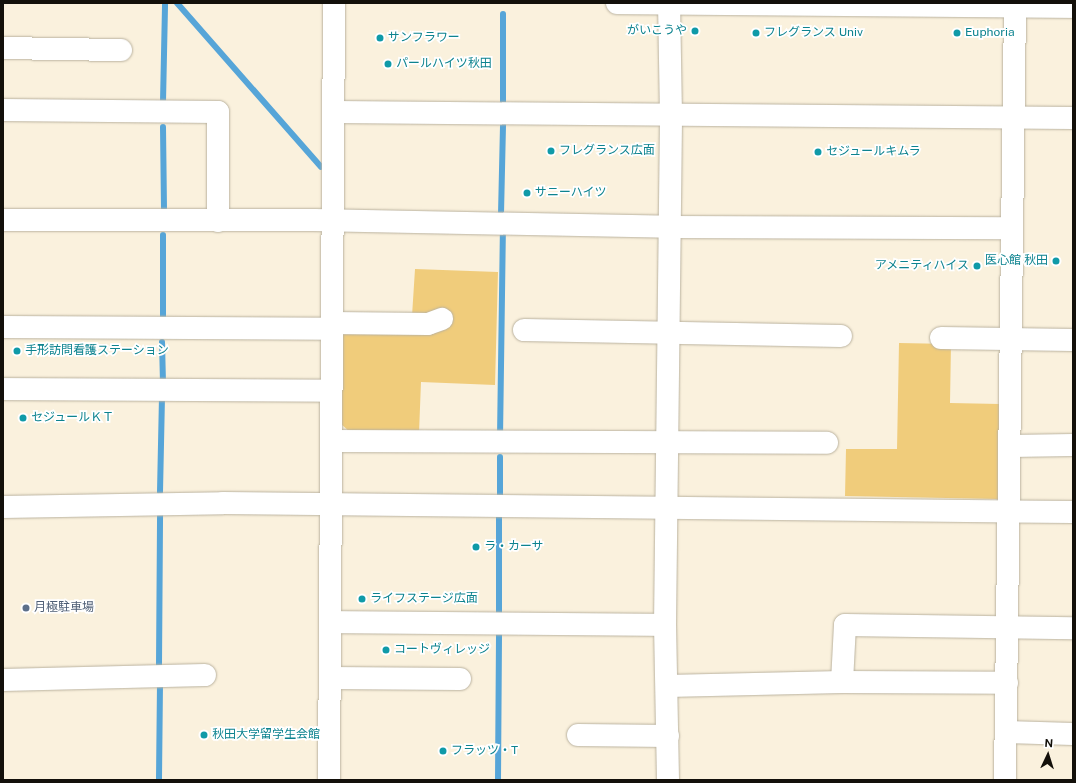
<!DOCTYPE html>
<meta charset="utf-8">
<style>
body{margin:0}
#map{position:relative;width:1076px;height:783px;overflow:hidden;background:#faf1dd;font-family:"Public Sans","Noto Sans JP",sans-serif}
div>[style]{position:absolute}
.green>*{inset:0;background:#f0cc7b}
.stream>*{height:6px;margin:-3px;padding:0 3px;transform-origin:3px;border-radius:3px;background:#56a5d8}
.roads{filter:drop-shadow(0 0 1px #bab29f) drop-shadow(0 0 1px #bab29f)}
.minor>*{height:22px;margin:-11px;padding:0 11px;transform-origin:11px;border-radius:11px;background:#fff}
.dots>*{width:11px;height:11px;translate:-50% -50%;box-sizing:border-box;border:2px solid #fff;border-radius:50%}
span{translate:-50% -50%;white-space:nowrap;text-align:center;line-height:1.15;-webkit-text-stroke:3.5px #fff;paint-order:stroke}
.culture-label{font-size:12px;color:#0d838f}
.right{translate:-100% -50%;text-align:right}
.left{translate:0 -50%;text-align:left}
.service-label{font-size:12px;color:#4e5e75}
.frame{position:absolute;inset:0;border:4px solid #13100a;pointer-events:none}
.north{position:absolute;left:1028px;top:735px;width:40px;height:40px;-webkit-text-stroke:3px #fff;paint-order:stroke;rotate:4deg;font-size:11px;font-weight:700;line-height:16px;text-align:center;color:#13100a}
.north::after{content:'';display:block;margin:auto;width:14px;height:18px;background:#13100a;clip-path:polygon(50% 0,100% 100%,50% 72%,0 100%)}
</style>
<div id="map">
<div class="green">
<div style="clip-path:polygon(415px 269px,498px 272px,495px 385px,421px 382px,419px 433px,350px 432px,341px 424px,341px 329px,412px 316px)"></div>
<div style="clip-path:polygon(899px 343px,951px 344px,950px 403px,1000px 404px,998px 499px,845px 496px,846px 449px,897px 449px)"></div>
</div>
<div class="stream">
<div style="left:177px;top:3px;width:218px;rotate:48.7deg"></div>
<div style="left:163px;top:102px;width:99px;rotate:-88.8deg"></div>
<div style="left:503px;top:104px;width:90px;rotate:-90deg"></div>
<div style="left:163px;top:127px;width:81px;rotate:89.3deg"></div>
<div style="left:501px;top:214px;width:91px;rotate:-88.7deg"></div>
<div style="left:163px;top:319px;width:84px;rotate:-90deg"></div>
<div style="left:162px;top:342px;width:41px;rotate:88.6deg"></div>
<div style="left:500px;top:438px;width:206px;rotate:-89.2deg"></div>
<div style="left:160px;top:492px;width:93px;rotate:-88.8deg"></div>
<div style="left:500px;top:497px;width:40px;rotate:-90deg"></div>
<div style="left:499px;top:616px;width:102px;rotate:-90deg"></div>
<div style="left:159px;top:666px;width:151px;rotate:-89.6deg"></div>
<div style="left:159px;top:779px;width:96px;rotate:-89.4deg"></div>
<div style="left:498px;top:780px;width:147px;rotate:-89.6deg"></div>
</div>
<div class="roads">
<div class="minor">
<div style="left:617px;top:3px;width:456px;rotate:0.5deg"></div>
<div style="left:3px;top:48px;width:118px;rotate:1deg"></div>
<div style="left:3px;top:110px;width:215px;rotate:0.5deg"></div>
<div style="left:218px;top:112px;width:109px;rotate:90deg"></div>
<div style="left:335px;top:112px;width:738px;rotate:0.47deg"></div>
<div style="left:3px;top:220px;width:311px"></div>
<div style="left:314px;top:220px;width:356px;rotate:1.1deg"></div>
<div style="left:670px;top:227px;width:342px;rotate:0.2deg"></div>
<div style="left:331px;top:323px;width:97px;rotate:0.6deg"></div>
<div style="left:428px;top:324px;width:15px;rotate:-20deg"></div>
<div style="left:3px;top:327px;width:328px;rotate:0.3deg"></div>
<div style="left:524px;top:330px;width:317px;rotate:1.1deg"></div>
<div style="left:941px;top:338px;width:132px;rotate:0.9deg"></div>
<div style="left:3px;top:389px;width:328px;rotate:0.3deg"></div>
<div style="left:331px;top:441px;width:496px;rotate:0.2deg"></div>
<div style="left:1011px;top:446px;width:62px;rotate:-0.9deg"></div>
<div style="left:3px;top:507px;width:220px;rotate:-1deg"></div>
<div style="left:223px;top:503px;width:850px;rotate:0.61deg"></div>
<div style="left:331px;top:622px;width:334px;rotate:0.5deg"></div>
<div style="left:330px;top:678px;width:130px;rotate:0.4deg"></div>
<div style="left:3px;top:680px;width:202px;rotate:-1.4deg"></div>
<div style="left:842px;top:682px;width:57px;rotate:-87deg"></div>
<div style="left:845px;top:625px;width:228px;rotate:0.8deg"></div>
<div style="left:667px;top:686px;width:175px;rotate:-1.3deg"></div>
<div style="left:842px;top:682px;width:165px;rotate:0.3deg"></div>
<div style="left:1006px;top:732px;width:67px;rotate:1.7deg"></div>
<div style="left:578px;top:735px;width:90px;rotate:0.6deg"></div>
<div style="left:329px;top:780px;width:777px;rotate:-89.63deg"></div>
<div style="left:668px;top:780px;width:155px;rotate:-91.1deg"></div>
<div style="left:665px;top:625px;width:509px;rotate:-89.32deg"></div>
<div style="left:671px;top:116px;width:113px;rotate:-91deg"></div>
<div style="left:1005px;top:780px;width:777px;rotate:-89.26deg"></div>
</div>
</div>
<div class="dots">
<div style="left:695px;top:31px;background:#0f9aa8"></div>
<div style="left:756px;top:33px;background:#0f9aa8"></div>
<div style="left:957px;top:33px;background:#0f9aa8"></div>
<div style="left:380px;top:38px;background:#0f9aa8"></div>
<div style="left:388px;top:64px;background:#0f9aa8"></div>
<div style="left:551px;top:151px;background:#0f9aa8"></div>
<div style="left:818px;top:152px;background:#0f9aa8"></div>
<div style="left:527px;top:193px;background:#0f9aa8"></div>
<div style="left:1056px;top:261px;background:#0f9aa8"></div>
<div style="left:977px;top:266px;background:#0f9aa8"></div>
<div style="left:17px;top:351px;background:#0f9aa8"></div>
<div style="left:23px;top:418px;background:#0f9aa8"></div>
<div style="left:476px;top:547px;background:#0f9aa8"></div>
<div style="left:362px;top:599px;background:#0f9aa8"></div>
<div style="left:26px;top:608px;background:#5c6f8a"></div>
<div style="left:386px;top:650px;background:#0f9aa8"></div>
<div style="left:204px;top:735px;background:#0f9aa8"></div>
<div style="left:443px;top:751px;background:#0f9aa8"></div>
</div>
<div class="culture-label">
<span class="right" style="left:687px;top:31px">がいこうや</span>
<span class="left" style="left:764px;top:33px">フレグランス Univ</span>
<span class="left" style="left:965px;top:33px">Euphoria</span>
<span class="left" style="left:388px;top:38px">サンフラワー</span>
<span class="left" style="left:396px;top:64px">パールハイツ秋田</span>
<span class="left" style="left:559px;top:151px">フレグランス広面</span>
<span class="left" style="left:826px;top:152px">セジュールキムラ</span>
<span class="left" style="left:535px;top:193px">サニーハイツ</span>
<span class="right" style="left:1048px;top:261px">医心館 秋田</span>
<span class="right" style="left:969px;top:266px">アメニティハイス</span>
<span class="left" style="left:25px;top:351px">手形訪問看護ステーション</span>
<span class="left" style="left:31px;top:418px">セジュールＫＴ</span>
<span class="left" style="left:484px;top:547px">ラ・カーサ</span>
<span class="left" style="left:370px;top:599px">ライフステージ広面</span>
<span class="left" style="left:394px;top:650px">コートヴィレッジ</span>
<span class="left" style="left:212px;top:735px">秋田大学留学生会館</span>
<span class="left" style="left:451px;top:751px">フラッツ・T</span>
</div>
<div class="service-label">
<span class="left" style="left:34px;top:608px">月極駐車場</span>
</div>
<div class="frame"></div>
<div class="north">N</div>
</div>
